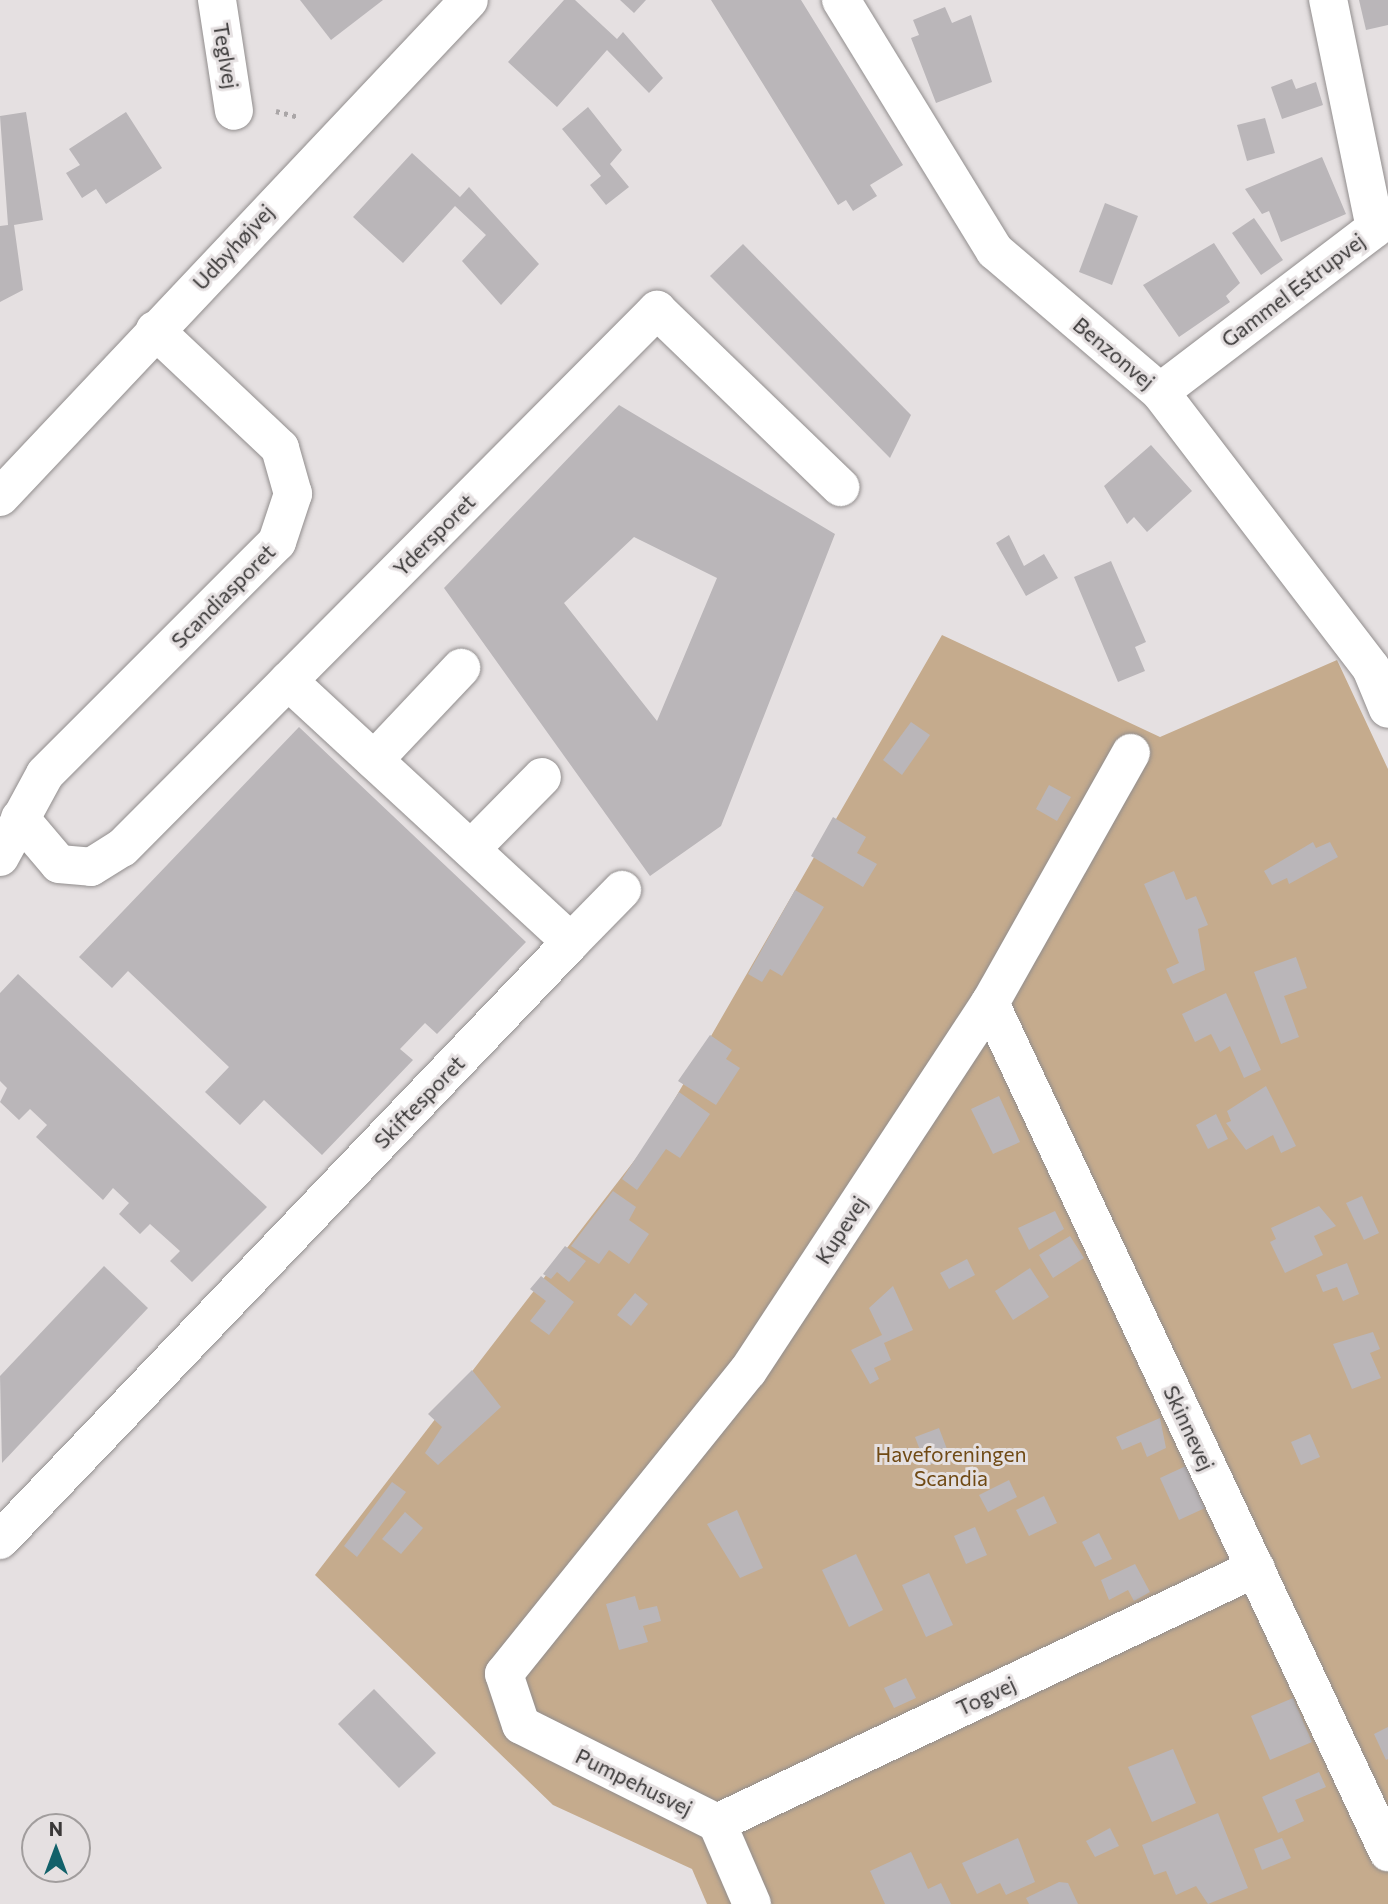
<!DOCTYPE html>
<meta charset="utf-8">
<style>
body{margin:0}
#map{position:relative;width:1388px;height:1904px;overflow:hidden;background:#e5e0e1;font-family:Commissioner,sans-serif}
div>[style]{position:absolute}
.green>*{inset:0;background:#c5ab8d}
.building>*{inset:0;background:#bab6b9}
.path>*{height:4.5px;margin-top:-2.25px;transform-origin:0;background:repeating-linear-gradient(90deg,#aaa6a7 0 3.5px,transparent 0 8.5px)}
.roads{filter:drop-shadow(0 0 2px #918d8d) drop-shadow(0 0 2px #918d8d)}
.minor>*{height:38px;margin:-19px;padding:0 19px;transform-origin:19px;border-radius:19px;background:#fff}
span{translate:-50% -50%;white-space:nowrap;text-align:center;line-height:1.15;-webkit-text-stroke:6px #e5e0e1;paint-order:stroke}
.street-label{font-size:21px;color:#3a3838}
.park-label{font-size:21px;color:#704a15}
.north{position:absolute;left:21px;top:1813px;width:70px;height:70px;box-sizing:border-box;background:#e5e0e1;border:2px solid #a19d9d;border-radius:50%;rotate:0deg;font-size:19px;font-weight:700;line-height:28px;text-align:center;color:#3a3838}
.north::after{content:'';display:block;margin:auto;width:24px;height:32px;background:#12616a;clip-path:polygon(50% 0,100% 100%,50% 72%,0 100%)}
</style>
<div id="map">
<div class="green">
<div style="clip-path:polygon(942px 635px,1160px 737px,1337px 660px,1388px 769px,1388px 1904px,707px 1904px,692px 1869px,553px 1805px,315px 1575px,654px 1135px)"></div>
</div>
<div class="building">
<div style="clip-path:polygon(300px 0,383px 0,331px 40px)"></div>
<div style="clip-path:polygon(564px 0,575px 0,617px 39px,623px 32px,663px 78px,649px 93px,607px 50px,557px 107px,508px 62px)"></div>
<div style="clip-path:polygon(620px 0,646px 0,634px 13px)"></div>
<div style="clip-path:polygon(711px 0,801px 0,903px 165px,870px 185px,877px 196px,853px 211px,846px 200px,838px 205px)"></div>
<div style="clip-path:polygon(1359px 0,1388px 0,1388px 25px,1366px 30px)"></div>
<div style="clip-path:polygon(945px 7px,952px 23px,971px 15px,992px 82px,936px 103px,911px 38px,919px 35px,913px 20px)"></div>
<div style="clip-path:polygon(1292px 79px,1296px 89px,1316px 82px,1323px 105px,1282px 119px,1271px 87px)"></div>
<div style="clip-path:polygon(588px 107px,622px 150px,610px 164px,629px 187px,606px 205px,590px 185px,601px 176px,562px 129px)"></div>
<div style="clip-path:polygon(26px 112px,43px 220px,14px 225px,23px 290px,0 302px,0 226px,8px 225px,0 116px)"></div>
<div style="clip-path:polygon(126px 112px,162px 168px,106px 204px,96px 189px,82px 198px,66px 173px,80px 165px,69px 149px)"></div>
<div style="clip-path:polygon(1265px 118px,1275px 153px,1247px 161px,1237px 125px)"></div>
<div style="clip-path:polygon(412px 153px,460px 197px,469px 187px,539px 264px,501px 305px,462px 261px,486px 235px,455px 206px,403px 263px,353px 217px)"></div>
<div style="clip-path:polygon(1322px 157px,1346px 214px,1281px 242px,1269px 211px,1262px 214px,1245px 189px)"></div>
<div style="clip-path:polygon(1105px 203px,1138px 216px,1112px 285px,1079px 272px)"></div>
<div style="clip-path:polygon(1254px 218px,1283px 260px,1261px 275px,1232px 233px)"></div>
<div style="clip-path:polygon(1214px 243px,1240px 283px,1226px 296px,1230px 302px,1179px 337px,1143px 285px)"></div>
<div style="clip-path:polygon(743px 244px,911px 415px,890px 458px,710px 276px)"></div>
<div style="clip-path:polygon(evenodd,619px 405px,835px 534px,721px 826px,650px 876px,444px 588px,619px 405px,634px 537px,717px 578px,657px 721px,564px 603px,634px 537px)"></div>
<div style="clip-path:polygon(1151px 445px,1192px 491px,1147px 532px,1134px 517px,1127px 524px,1104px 486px)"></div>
<div style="clip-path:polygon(1009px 535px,1024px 566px,1044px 554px,1058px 578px,1026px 596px,996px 543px)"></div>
<div style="clip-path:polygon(1111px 561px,1146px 642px,1135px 647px,1145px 671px,1118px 682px,1074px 577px)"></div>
<div style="clip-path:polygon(911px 722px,930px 735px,902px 775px,883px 760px)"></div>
<div style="clip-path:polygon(299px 727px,526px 942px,437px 1034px,425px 1023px,400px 1049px,413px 1060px,322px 1155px,264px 1100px,240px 1125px,205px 1092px,229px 1067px,128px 971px,112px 988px,79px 957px)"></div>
<div style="clip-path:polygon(1049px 785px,1071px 797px,1057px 821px,1036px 809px)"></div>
<div style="clip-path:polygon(833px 817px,866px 837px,857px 853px,877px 864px,863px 887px,811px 856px)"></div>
<div style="clip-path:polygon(1313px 842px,1316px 848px,1330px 842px,1338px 857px,1289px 884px,1287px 878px,1272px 885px,1264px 871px)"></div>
<div style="clip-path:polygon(1174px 871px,1186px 900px,1196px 896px,1208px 925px,1198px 929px,1205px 970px,1173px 984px,1166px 969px,1179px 963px,1144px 884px)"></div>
<div style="clip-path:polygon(795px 890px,824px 907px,782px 976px,770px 969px,762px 982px,748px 974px)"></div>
<div style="clip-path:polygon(1296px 957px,1307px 988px,1284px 996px,1299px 1037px,1281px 1044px,1254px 972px)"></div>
<div style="clip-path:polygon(18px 974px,267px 1207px,192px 1282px,170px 1261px,180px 1251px,150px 1224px,140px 1234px,119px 1214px,129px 1203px,113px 1188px,103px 1200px,36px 1137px,47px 1125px,30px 1109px,19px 1120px,0 1102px,7px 1088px,0 1081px,0 993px)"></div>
<div style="clip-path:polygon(1226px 993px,1261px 1070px,1244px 1078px,1230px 1046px,1220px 1052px,1211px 1034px,1195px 1042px,1182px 1014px)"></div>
<div style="clip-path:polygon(710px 1035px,732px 1050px,726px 1059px,740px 1068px,716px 1105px,678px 1081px)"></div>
<div style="clip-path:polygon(1266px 1086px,1296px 1146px,1281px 1153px,1273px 1135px,1246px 1150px,1226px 1123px,1231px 1121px,1227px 1111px)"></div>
<div style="clip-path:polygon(679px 1092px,710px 1114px,680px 1158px,666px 1149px,637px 1190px,622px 1179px)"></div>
<div style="clip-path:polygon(999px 1096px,1020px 1142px,993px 1154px,971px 1109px)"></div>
<div style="clip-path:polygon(1216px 1114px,1228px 1139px,1208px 1149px,1196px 1125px)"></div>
<div style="clip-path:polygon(613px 1191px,636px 1207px,629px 1220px,649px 1234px,629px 1264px,609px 1250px,599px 1264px,571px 1246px)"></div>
<div style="clip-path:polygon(1362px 1196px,1379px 1233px,1364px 1240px,1346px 1203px)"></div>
<div style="clip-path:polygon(1319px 1206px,1336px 1226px,1314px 1236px,1323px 1255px,1285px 1273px,1270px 1242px,1276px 1239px,1271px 1228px)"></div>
<div style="clip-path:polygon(1055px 1211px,1064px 1229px,1029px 1250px,1018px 1228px)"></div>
<div style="clip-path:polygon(1070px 1236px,1084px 1258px,1053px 1278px,1039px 1255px)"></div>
<div style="clip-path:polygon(565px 1246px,586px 1261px,569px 1282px,557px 1272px,551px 1279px,543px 1274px)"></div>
<div style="clip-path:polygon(967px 1259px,975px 1275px,949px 1289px,940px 1273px)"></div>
<div style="clip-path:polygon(1347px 1263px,1359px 1294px,1343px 1301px,1337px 1287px,1323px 1292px,1316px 1275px)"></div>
<div style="clip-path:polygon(104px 1266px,148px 1308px,2px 1463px,0 1376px)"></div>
<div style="clip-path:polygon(1030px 1268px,1049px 1297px,1013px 1320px,995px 1291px)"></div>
<div style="clip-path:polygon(541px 1276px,574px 1302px,549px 1335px,530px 1321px,546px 1301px,530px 1289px)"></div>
<div style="clip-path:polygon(893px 1286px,913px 1330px,884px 1343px,891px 1360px,874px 1368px,879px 1379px,870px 1384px,851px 1350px,882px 1335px,869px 1308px)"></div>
<div style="clip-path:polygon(635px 1293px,648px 1304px,631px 1326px,617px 1315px)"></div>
<div style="clip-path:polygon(1373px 1332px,1380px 1349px,1370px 1353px,1381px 1378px,1352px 1389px,1333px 1344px)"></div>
<div style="clip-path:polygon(472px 1370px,501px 1407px,438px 1465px,425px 1453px,442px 1427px,428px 1414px)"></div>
<div style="clip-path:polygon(1160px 1418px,1166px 1448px,1147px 1457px,1141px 1442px,1122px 1450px,1116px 1437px)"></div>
<div style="clip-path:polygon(939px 1428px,950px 1457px,926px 1466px,915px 1437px)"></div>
<div style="clip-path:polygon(1310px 1434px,1320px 1457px,1301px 1465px,1291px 1442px)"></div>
<div style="clip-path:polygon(1186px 1466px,1205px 1508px,1179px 1520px,1160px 1478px)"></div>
<div style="clip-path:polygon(1009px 1480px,1017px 1497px,988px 1512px,979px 1495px)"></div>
<div style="clip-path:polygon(392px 1482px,406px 1492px,357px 1557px,344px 1546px)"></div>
<div style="clip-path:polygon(1044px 1496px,1057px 1523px,1029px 1536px,1016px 1510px)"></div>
<div style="clip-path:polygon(737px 1510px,763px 1568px,740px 1578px,707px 1524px)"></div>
<div style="clip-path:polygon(405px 1512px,423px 1528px,401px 1554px,382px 1539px)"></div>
<div style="clip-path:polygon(975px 1527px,987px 1555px,966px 1564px,954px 1536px)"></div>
<div style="clip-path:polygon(1099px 1533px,1112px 1559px,1095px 1567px,1082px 1542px)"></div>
<div style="clip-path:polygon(856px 1554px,883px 1610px,849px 1627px,822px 1570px)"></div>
<div style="clip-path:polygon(1135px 1564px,1150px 1592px,1134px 1601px,1128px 1590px,1109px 1600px,1101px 1580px)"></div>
<div style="clip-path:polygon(929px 1573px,953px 1625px,926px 1637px,902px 1585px)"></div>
<div style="clip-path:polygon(635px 1596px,639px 1610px,657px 1606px,661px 1621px,643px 1626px,648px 1642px,619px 1650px,606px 1604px)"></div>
<div style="clip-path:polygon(906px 1678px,916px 1698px,894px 1708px,884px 1688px)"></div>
<div style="clip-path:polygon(374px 1689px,436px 1753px,399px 1788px,338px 1724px)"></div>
<div style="clip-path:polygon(1293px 1698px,1312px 1742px,1270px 1760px,1251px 1716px)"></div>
<div style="clip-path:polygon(1388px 1727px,1388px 1759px,1386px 1760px,1374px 1734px)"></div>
<div style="clip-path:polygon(1173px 1749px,1196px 1803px,1152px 1822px,1128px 1767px)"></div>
<div style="clip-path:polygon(1319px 1772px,1326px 1787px,1295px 1800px,1304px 1821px,1278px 1833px,1262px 1797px)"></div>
<div style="clip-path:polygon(1218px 1813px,1248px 1888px,1208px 1904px,1196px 1886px,1176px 1895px,1166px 1871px,1154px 1875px,1142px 1845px)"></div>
<div style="clip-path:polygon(1110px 1828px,1119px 1846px,1095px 1857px,1086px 1841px)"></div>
<div style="clip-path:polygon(1018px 1838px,1035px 1882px,1006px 1895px,1000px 1883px,977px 1894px,962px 1863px)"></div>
<div style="clip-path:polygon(1282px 1838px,1291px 1858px,1262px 1870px,1254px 1849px)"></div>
<div style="clip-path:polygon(911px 1852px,928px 1889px,941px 1883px,951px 1904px,885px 1904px,870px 1871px)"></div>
<div style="clip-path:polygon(1059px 1882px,1068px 1883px,1078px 1904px,1029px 1904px,1026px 1898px)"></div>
</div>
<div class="path">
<div style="left:276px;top:111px;width:23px;rotate:15deg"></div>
</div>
<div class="roads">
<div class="minor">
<div style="left:217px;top:0;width:112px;rotate:81.3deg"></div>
<div style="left:841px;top:0;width:294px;rotate:58.5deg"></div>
<div style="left:995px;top:251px;width:217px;rotate:40.5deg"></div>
<div style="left:1160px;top:392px;width:347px;rotate:52.6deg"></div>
<div style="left:1371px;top:668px;width:44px;rotate:67.5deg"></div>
<div style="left:1160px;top:392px;width:270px;rotate:-37.3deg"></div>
<div style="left:1375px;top:228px;width:233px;rotate:-101.6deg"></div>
<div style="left:0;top:497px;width:683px;rotate:-46.66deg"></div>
<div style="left:374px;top:760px;width:127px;rotate:-46.6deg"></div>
<div style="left:20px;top:818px;width:60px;rotate:49.7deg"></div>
<div style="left:59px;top:864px;width:32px;rotate:5deg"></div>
<div style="left:91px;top:867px;width:36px;rotate:-32deg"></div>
<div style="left:122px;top:848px;width:759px;rotate:-45.16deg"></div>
<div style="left:657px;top:310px;width:255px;rotate:44deg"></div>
<div style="left:471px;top:849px;width:101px;rotate:-45.4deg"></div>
<div style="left:0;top:857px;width:94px;rotate:-61.5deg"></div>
<div style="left:45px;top:774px;width:328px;rotate:-45deg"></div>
<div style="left:277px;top:542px;width:51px;rotate:-71.6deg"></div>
<div style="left:293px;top:494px;width:48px;rotate:-105.8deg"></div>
<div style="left:280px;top:448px;width:172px;rotate:-136.7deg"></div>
<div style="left:571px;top:942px;width:73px;rotate:-45.6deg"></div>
<div style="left:990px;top:1003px;width:938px;rotate:64.88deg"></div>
<div style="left:0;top:1540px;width:827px;rotate:-46.32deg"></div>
<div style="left:571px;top:942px;width:385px;rotate:-137.3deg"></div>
<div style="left:717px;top:1823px;width:596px;rotate:-25.32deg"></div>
<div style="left:752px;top:1904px;width:88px;rotate:-113.4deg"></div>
<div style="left:717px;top:1823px;width:219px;rotate:-153.4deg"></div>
<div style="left:521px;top:1725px;width:54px;rotate:-108.4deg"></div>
<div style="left:504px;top:1674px;width:389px;rotate:-51.2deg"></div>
<div style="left:748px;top:1371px;width:440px;rotate:-56.7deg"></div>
<div style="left:990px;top:1003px;width:287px;rotate:-60.6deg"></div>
</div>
</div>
<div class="street-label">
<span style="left:226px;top:56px;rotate:81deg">Teglvej</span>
<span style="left:233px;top:247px;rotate:-47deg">Udbyhøjvej</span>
<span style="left:1293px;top:290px;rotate:-37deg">Gammel Estrupvej</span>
<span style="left:1114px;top:353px;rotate:40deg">Benzonvej</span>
<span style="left:434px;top:535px;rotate:-45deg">Ydersporet</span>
<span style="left:223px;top:596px;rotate:-45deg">Scandiasporet</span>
<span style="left:419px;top:1102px;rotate:-46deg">Skiftesporet</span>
<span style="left:841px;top:1230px;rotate:-57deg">Kupevej</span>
<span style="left:1189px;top:1428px;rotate:65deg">Skinnevej</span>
<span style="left:986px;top:1696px;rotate:-25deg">Togvej</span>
<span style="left:634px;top:1782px;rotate:26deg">Pumpehusvej</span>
</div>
<div class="park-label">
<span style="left:951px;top:1466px">Haveforeningen<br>Scandia</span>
</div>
<div class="north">N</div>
</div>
